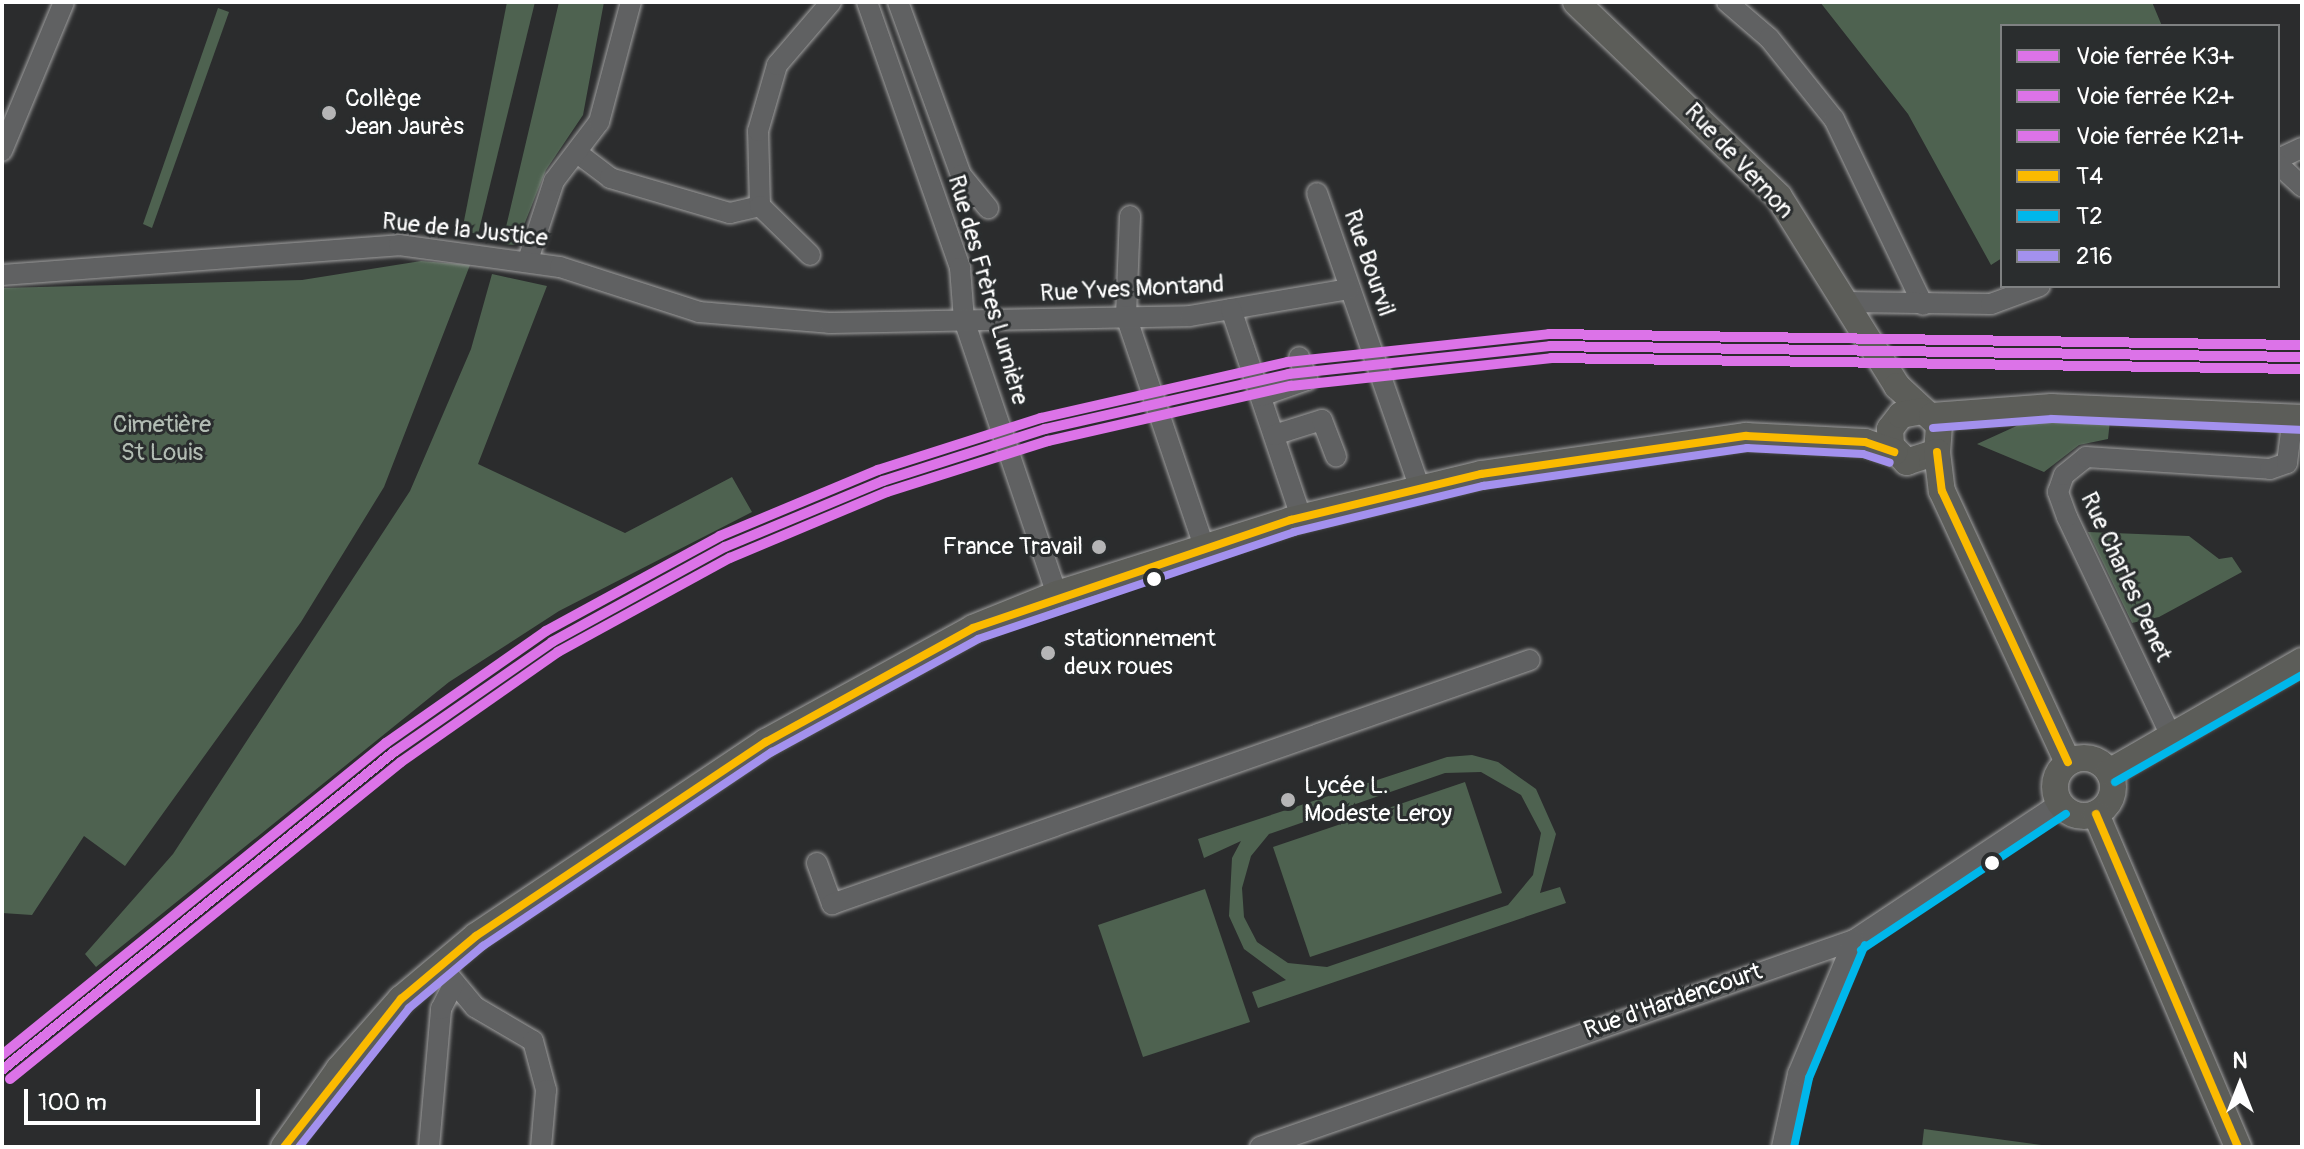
<!DOCTYPE html>
<meta charset="utf-8">
<style>
body{margin:0}
#map{position:relative;width:2304px;height:1149px;overflow:hidden;background:#2b2c2d;font-family:Pangolin,sans-serif}
div>[style]{position:absolute}
.green>*{inset:0;background:#4e6250}
.roads{filter:drop-shadow(0 0 2px #a0a0a0) drop-shadow(0 0 2px #a0a0a0)}
.minor>*{height:20px;margin:-10px;padding:0 10px;transform-origin:10px;border-radius:10px;background:#606162}
.major>*{height:26px;margin:-13px;padding:0 13px;transform-origin:13px;border-radius:13px;background:#5c5d59}
.major>.ring{margin:-13px;padding:0;box-sizing:content-box;background:none;border:26px solid #5c5d59;border-radius:50%}
.bus-1>*{height:8px;margin:-4px;padding:0 4px;transform-origin:4px;border-radius:4px;background:#fbba00}
.bus-2>*{height:8px;margin:-4px;padding:0 4px;transform-origin:4px;border-radius:4px;background:#00b7eb}
.bus-3>*{height:8px;margin:-4px;padding:0 4px;transform-origin:4px;border-radius:4px;background:#a391ee}
.rail-1>*{height:10px;margin:-5px;padding:0 5px;transform-origin:5px;border-radius:5px;background:#dc73e8}
.rail-2>*{height:10px;margin:-5px;padding:0 5px;transform-origin:5px;border-radius:5px;background:#dc73e8}
.rail-3>*{height:10px;margin:-5px;padding:0 5px;transform-origin:5px;border-radius:5px;background:#dc73e8}
.dots>*{width:22px;height:22px;translate:-50% -50%;box-sizing:border-box;border:4px solid #2a2d2e;border-radius:50%}
span{translate:-50% -50%;white-space:nowrap;text-align:center;line-height:1.15;-webkit-text-stroke:6px #2a2d2e;paint-order:stroke}
.poi-label{font-size:24px;color:#fff}
.left{translate:0 -50%;text-align:left}
.right{translate:-100% -50%;text-align:right}
.street-label{font-size:24px;color:#fff}
.park-label{font-size:24px;color:#b2bcb3}
.frame{position:absolute;inset:0;border:4px solid #fff;pointer-events:none}
.legend{position:absolute;left:2000px;top:24px;width:280px;height:264px;box-sizing:border-box;background:#2a2d2e;border:2px solid #7f8182;margin:0;padding:10px 14px;list-style:none;font-size:24px;color:#fff}
.legend li{display:flex;align-items:center;gap:16px;height:40px}
.legend b{width:40px;border:2px solid #7f8182}
.north{position:absolute;left:2200px;top:1045px;width:80px;height:80px;-webkit-text-stroke:6px #2a2d2e;paint-order:stroke;rotate:0deg;font-size:22px;font-weight:700;line-height:32px;text-align:center;color:#fff}
.north::after{content:'';display:block;margin:auto;width:28px;height:36px;background:#fff;clip-path:polygon(50% 0,100% 100%,50% 72%,0 100%)}
.scale{position:absolute;left:24px;top:1089px;width:236px;height:36px;box-sizing:border-box;border:4px solid #fff;border-top:0;padding-left:10px;font-size:24px;line-height:28px;white-space:nowrap;color:#fff;-webkit-text-stroke:6px #2a2d2e;paint-order:stroke}
</style>
<div id="map">
<div class="green">
<div style="clip-path:polygon(507px 2px,535px 2px,478px 234px,462px 231px)"></div>
<div style="clip-path:polygon(559px 2px,604px 2px,583px 115px,546px 170px,516px 245px,502px 244px)"></div>
<div style="clip-path:polygon(1820px 2px,2152px 2px,2162px 26px,2002px 26px,2002px 258px,1991px 265px,1908px 114px)"></div>
<div style="clip-path:polygon(218px 8px,229px 12px,152px 228px,143px 224px)"></div>
<div style="clip-path:polygon(421px 261px,470px 265px,384px 487px,301px 622px,125px 866px,84px 836px,32px 915px,2px 913px,2px 288px,302px 280px)"></div>
<div style="clip-path:polygon(492px 274px,547px 286px,478px 464px,625px 533px,732px 477px,752px 512px,559px 611px,449px 682px,96px 967px,85px 954px,173px 854px,410px 491px,471px 349px)"></div>
<div style="clip-path:polygon(2034px 418px,2110px 420px,2108px 439px,2079px 445px,2044px 472px,1977px 444px)"></div>
<div style="clip-path:polygon(2088px 532px,2189px 536px,2219px 559px,2232px 557px,2242px 572px,2159px 617px,2132px 623px)"></div>
<div style="clip-path:polygon(evenodd,1472px 755px,1498px 762px,1536px 789px,1556px 834px,1540px 893px,1560px 887px,1566px 903px,1258px 1008px,1252px 992px,1286px 980px,1244px 949px,1229px 916px,1232px 858px,1241px 841px,1204px 858px,1198px 839px,1447px 757px,1472px 755px,1481px 772px,1521px 795px,1541px 833px,1533px 875px,1508px 905px,1327px 967px,1288px 963px,1257px 942px,1244px 917px,1242px 888px,1251px 856px,1269px 834px,1445px 773px,1481px 772px)"></div>
<div style="clip-path:polygon(1465px 782px,1502px 893px,1310px 957px,1273px 847px)"></div>
<div style="clip-path:polygon(1205px 889px,1250px 1022px,1143px 1057px,1098px 925px)"></div>
<div style="clip-path:polygon(1924px 1129px,2049px 1146px,2048px 1147px,1922px 1147px)"></div>
</div>
<div class="roads">
<div class="minor">
<div style="left:867px;top:2px;width:282px;rotate:70.7deg"></div>
<div style="left:960px;top:268px;width:52px;rotate:85.6deg"></div>
<div style="left:964px;top:320px;width:289px;rotate:71.3deg"></div>
<div style="left:898px;top:2px;width:184px;rotate:70deg"></div>
<div style="left:961px;top:175px;width:43px;rotate:50.7deg"></div>
<div style="left:1727px;top:2px;width:55px;rotate:40.6deg"></div>
<div style="left:1769px;top:38px;width:104px;rotate:51.3deg"></div>
<div style="left:1834px;top:119px;width:206px;rotate:64.4deg"></div>
<div style="left:2px;top:151px;width:161px;rotate:-67.4deg"></div>
<div style="left:580px;top:155px;width:38px;rotate:37deg"></div>
<div style="left:610px;top:178px;width:125px;rotate:16.3deg"></div>
<div style="left:730px;top:213px;width:31px;rotate:-13deg"></div>
<div style="left:2278px;top:159px;width:26px;rotate:-25deg"></div>
<div style="left:2278px;top:164px;width:33px;rotate:43deg"></div>
<div style="left:1317px;top:193px;width:310px;rotate:70.8deg"></div>
<div style="left:760px;top:206px;width:75px;rotate:-91.5deg"></div>
<div style="left:758px;top:131px;width:69px;rotate:-73.9deg"></div>
<div style="left:777px;top:65px;width:83px;rotate:-49.4deg"></div>
<div style="left:760px;top:206px;width:70px;rotate:44.4deg"></div>
<div style="left:1130px;top:216px;width:100px;rotate:92.3deg"></div>
<div style="left:1126px;top:316px;width:244px;rotate:71.3deg"></div>
<div style="left:528px;top:260px;width:83px;rotate:-71.8deg"></div>
<div style="left:554px;top:181px;width:74px;rotate:-52.7deg"></div>
<div style="left:599px;top:122px;width:124px;rotate:-75.1deg"></div>
<div style="left:2px;top:275px;width:398px;rotate:-4.3deg"></div>
<div style="left:399px;top:245px;width:162px;rotate:7.8deg"></div>
<div style="left:560px;top:267px;width:146px;rotate:17.9deg"></div>
<div style="left:699px;top:312px;width:130px;rotate:4.8deg"></div>
<div style="left:829px;top:323px;width:361px;rotate:-1.1deg"></div>
<div style="left:1190px;top:316px;width:161px;rotate:-9.6deg"></div>
<div style="left:1846px;top:302px;width:145px;rotate:0.8deg"></div>
<div style="left:1991px;top:304px;width:52px;rotate:-20.2deg"></div>
<div style="left:1231px;top:309px;width:219px;rotate:71.4deg"></div>
<div style="left:1261px;top:396px;width:49px;rotate:-19.2deg"></div>
<div style="left:1307px;top:380px;width:24px;rotate:-109deg"></div>
<div style="left:1274px;top:435px;width:50px;rotate:-17.4deg"></div>
<div style="left:1322px;top:420px;width:39px;rotate:69deg"></div>
<div style="left:2171px;top:736px;width:242px;rotate:-115.4deg"></div>
<div style="left:2067px;top:517px;width:27px;rotate:-110deg"></div>
<div style="left:2058px;top:492px;width:18px;rotate:-71deg"></div>
<div style="left:2064px;top:475px;width:28px;rotate:-39deg"></div>
<div style="left:2086px;top:457px;width:184px;rotate:3.7deg"></div>
<div style="left:2270px;top:469px;width:18px;rotate:-19deg"></div>
<div style="left:2287px;top:463px;width:46px;rotate:-82.6deg"></div>
<div style="left:817px;top:863px;width:44px;rotate:69.9deg"></div>
<div style="left:832px;top:904px;width:739px;rotate:-19.27deg"></div>
<div style="left:440px;top:965px;width:55px;rotate:50.2deg"></div>
<div style="left:475px;top:1007px;width:67px;rotate:30.4deg"></div>
<div style="left:533px;top:1041px;width:51px;rotate:75.1deg"></div>
<div style="left:546px;top:1090px;width:57px;rotate:95deg"></div>
<div style="left:429px;top:1147px;width:139px;rotate:-85deg"></div>
<div style="left:441px;top:1009px;width:29px;rotate:-63deg"></div>
<div style="left:1260px;top:1147px;width:629px;rotate:-19.21deg"></div>
<div style="left:1854px;top:940px;width:246px;rotate:-33.6deg"></div>
<div style="left:1782px;top:1147px;width:75px;rotate:-77.6deg"></div>
<div style="left:1798px;top:1074px;width:145px;rotate:-67.3deg"></div>
</div>
<div class="major">
<div style="left:1576px;top:2px;width:281px;rotate:43.8deg"></div>
<div style="left:1779px;top:197px;width:223px;rotate:58deg"></div>
<div style="left:1897px;top:386px;width:57px;rotate:42.9deg"></div>
<div style="left:1939px;top:425px;width:27px;rotate:94deg"></div>
<div style="left:1937px;top:452px;width:32px;rotate:162deg"></div>
<div style="left:1907px;top:462px;width:23px;rotate:-135deg"></div>
<div style="left:1891px;top:446px;width:17px;rotate:-93deg"></div>
<div style="left:1890px;top:429px;width:18px;rotate:-52deg"></div>
<div style="left:1901px;top:415px;width:20px;rotate:-11deg"></div>
<div style="left:1932px;top:416px;width:120px;rotate:-4.3deg"></div>
<div style="left:2052px;top:407px;width:250px;rotate:2.5deg"></div>
<div style="left:1937px;top:452px;width:39px;rotate:83deg"></div>
<div style="left:1942px;top:491px;width:299px;rotate:65.1deg"></div>
<div class="ring" style="left:2055px;top:758px;width:32px;height:32px"></div>
<div style="left:2109px;top:772px;width:223px;rotate:-29.9deg"></div>
<div style="left:2096px;top:814px;width:362px;rotate:66.9deg"></div>
<div style="left:284px;top:1147px;width:95px;rotate:-54.8deg"></div>
<div style="left:339px;top:1069px;width:94px;rotate:-48.5deg"></div>
<div style="left:401px;top:999px;width:98px;rotate:-40deg"></div>
<div style="left:476px;top:936px;width:349px;rotate:-33.8deg"></div>
<div style="left:766px;top:742px;width:236px;rotate:-28.8deg"></div>
<div style="left:973px;top:628px;width:91px;rotate:-22deg"></div>
<div style="left:1057px;top:594px;width:245px;rotate:-17.5deg"></div>
<div style="left:1291px;top:520px;width:195px;rotate:-13.6deg"></div>
<div style="left:1481px;top:474px;width:268px;rotate:-8.2deg"></div>
<div style="left:1746px;top:436px;width:119px;rotate:2.9deg"></div>
<div style="left:1865px;top:442px;width:31px;rotate:19deg"></div>
</div>
</div>
<div class="bus-1">
<div style="left:1937px;top:452px;width:39px;rotate:83deg"></div>
<div style="left:1942px;top:491px;width:299px;rotate:65.1deg"></div>
<div style="left:2096px;top:814px;width:362px;rotate:66.9deg"></div>
<div style="left:284px;top:1147px;width:189px;rotate:-51.7deg"></div>
<div style="left:401px;top:999px;width:98px;rotate:-40deg"></div>
<div style="left:476px;top:936px;width:349px;rotate:-33.8deg"></div>
<div style="left:766px;top:742px;width:236px;rotate:-28.8deg"></div>
<div style="left:973px;top:628px;width:336px;rotate:-18.8deg"></div>
<div style="left:1291px;top:520px;width:195px;rotate:-13.6deg"></div>
<div style="left:1481px;top:474px;width:268px;rotate:-8.2deg"></div>
<div style="left:1746px;top:436px;width:119px;rotate:2.9deg"></div>
<div style="left:1865px;top:442px;width:31px;rotate:19deg"></div>
</div>
<div class="bus-2">
<div style="left:2115px;top:782px;width:215px;rotate:-29.8deg"></div>
<div style="left:1861px;top:950px;width:246px;rotate:-33.6deg"></div>
<div style="left:1794px;top:1147px;width:71px;rotate:-77.7deg"></div>
<div style="left:1809px;top:1078px;width:144px;rotate:-67.2deg"></div>
</div>
<div class="bus-3">
<div style="left:1933px;top:428px;width:119px;rotate:-4.3deg"></div>
<div style="left:2052px;top:419px;width:249px;rotate:2.5deg"></div>
<div style="left:299px;top:1147px;width:177px;rotate:-51.6deg"></div>
<div style="left:409px;top:1008px;width:97px;rotate:-40deg"></div>
<div style="left:483px;top:946px;width:348px;rotate:-33.9deg"></div>
<div style="left:772px;top:752px;width:235px;rotate:-28.7deg"></div>
<div style="left:978px;top:639px;width:334px;rotate:-18.7deg"></div>
<div style="left:1294px;top:532px;width:195px;rotate:-13.7deg"></div>
<div style="left:1483px;top:486px;width:267px;rotate:-8.2deg"></div>
<div style="left:1747px;top:448px;width:116px;rotate:3deg"></div>
<div style="left:1863px;top:454px;width:28px;rotate:18deg"></div>
</div>
<div class="rail-1">
<div style="left:2px;top:1070px;width:505px;rotate:-39.05deg"></div>
<div style="left:394px;top:752px;width:193px;rotate:-34.8deg"></div>
<div style="left:552px;top:642px;width:197px;rotate:-28.8deg"></div>
<div style="left:725px;top:547px;width:171px;rotate:-22.7deg"></div>
<div style="left:883px;top:481px;width:170px;rotate:-17.8deg"></div>
<div style="left:1045px;top:429px;width:250px;rotate:-12.7deg"></div>
<div style="left:1289px;top:374px;width:262px;rotate:-6.1deg"></div>
<div style="left:1550px;top:346px;width:752px;rotate:0.84deg"></div>
</div>
<div class="rail-2">
<div style="left:10px;top:1079px;width:503px;rotate:-39.03deg"></div>
<div style="left:401px;top:762px;width:192px;rotate:-35deg"></div>
<div style="left:558px;top:652px;width:196px;rotate:-28.7deg"></div>
<div style="left:730px;top:558px;width:170px;rotate:-22.8deg"></div>
<div style="left:887px;top:492px;width:169px;rotate:-17.6deg"></div>
<div style="left:1048px;top:441px;width:249px;rotate:-12.8deg"></div>
<div style="left:1291px;top:386px;width:262px;rotate:-6.1deg"></div>
<div style="left:1551px;top:358px;width:751px;rotate:0.84deg"></div>
</div>
<div class="rail-3">
<div style="left:2px;top:1055px;width:495px;rotate:-39.1deg"></div>
<div style="left:386px;top:743px;width:195px;rotate:-35deg"></div>
<div style="left:546px;top:631px;width:198px;rotate:-28.6deg"></div>
<div style="left:720px;top:536px;width:171px;rotate:-22.7deg"></div>
<div style="left:878px;top:470px;width:171px;rotate:-17.7deg"></div>
<div style="left:1041px;top:418px;width:253px;rotate:-12.8deg"></div>
<div style="left:1288px;top:362px;width:262px;rotate:-6.1deg"></div>
<div style="left:1549px;top:334px;width:753px;rotate:0.84deg"></div>
</div>
<div class="dots">
<div style="left:329px;top:113px;background:#b5b5b6"></div>
<div style="left:1099px;top:547px;background:#b5b5b6"></div>
<div style="left:1154px;top:579px;background:#fff"></div>
<div style="left:1048px;top:653px;background:#b5b5b6"></div>
<div style="left:1288px;top:800px;background:#b5b5b6"></div>
<div style="left:1992px;top:863px;background:#fff"></div>
</div>
<div class="poi-label">
<span class="left" style="left:345px;top:113px">Collège<br>Jean Jaurès</span>
<span class="right" style="left:1083px;top:547px">France Travail</span>
<span class="left" style="left:1064px;top:653px">stationnement<br>deux roues</span>
<span class="left" style="left:1304px;top:800px">Lycée L.<br>Modeste Leroy</span>
</div>
<div class="street-label">
<span style="left:1739px;top:161px;rotate:47deg">Rue de Vernon</span>
<span style="left:465px;top:230px;rotate:6deg">Rue de la Justice</span>
<span style="left:1369px;top:263px;rotate:71deg">Rue Bourvil</span>
<span style="left:1132px;top:289px;rotate:-3deg">Rue Yves Montand</span>
<span style="left:988px;top:290px;rotate:74deg">Rue des Frères Lumière</span>
<span style="left:2126px;top:577px;rotate:65deg">Rue Charles Denet</span>
<span style="left:1673px;top:1001px;rotate:-19deg">Rue d'Hardencourt</span>
</div>
<div class="park-label">
<span style="left:162px;top:439px">Cimetière<br>St Louis</span>
</div>
<div class="frame"></div>
<ul class="legend">
<li><b style="height:10px;background:#dc73e8"></b>Voie ferrée K3+</li>
<li><b style="height:10px;background:#dc73e8"></b>Voie ferrée K2+</li>
<li><b style="height:10px;background:#dc73e8"></b>Voie ferrée K21+</li>
<li><b style="height:10px;background:#fbba00"></b>T4</li>
<li><b style="height:10px;background:#00b7eb"></b>T2</li>
<li><b style="height:10px;background:#a391ee"></b>216</li>
</ul>
<div class="north">N</div>
<div class="scale">100 m</div>
</div>
